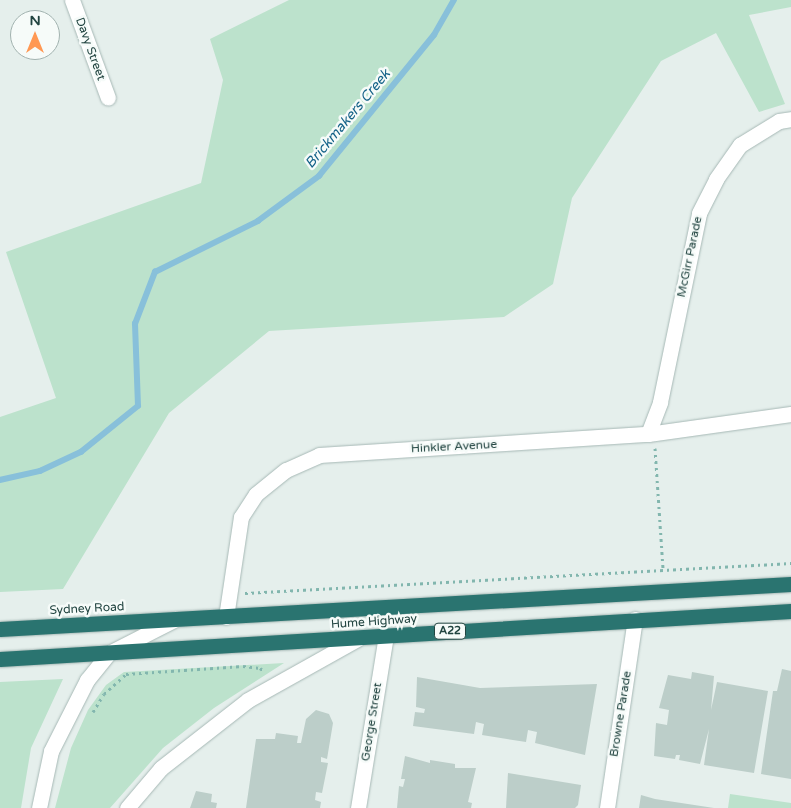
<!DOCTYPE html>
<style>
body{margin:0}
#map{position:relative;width:791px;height:808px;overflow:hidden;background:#e5efec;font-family:"Varela Round",sans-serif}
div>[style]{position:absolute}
.green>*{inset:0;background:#bce2cc}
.stream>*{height:5.5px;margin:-2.75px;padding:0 2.75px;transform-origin:2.75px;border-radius:2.75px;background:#88c0da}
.building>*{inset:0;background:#bccec9}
.path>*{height:3px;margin-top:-1.5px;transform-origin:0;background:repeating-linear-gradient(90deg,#82b6ae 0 2.5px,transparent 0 6.5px)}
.roads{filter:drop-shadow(0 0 1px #a6b8b5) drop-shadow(0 0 1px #a6b8b5)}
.minor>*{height:15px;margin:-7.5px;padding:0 7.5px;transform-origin:7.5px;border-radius:7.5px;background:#fff}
.highway>*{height:15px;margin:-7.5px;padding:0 7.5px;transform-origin:7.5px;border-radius:7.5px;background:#2a7470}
span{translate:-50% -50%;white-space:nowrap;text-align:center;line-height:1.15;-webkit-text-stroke:5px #f6fbf9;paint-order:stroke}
.shield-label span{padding:1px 4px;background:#f6fbf9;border:1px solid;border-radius:4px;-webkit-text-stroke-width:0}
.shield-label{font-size:11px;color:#214440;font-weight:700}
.street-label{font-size:12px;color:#214440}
.water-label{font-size:14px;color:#146288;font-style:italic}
.north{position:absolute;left:10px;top:10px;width:50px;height:50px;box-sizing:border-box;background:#f6fbf9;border:1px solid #a1b2af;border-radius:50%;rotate:0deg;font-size:14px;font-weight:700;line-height:20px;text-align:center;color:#214440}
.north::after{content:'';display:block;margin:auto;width:18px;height:22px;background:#ff9853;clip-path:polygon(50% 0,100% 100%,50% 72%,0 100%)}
</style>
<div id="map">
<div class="green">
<div style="clip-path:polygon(289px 0,791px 0,791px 7px,749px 15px,785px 104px,759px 112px,716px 33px,661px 61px,572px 198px,553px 284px,504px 317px,269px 331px,169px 413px,63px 589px,0 592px,0 417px,56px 398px,6px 252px,201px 183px,223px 80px,210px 39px)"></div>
<div style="clip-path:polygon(284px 663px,214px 708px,163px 748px,110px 808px,55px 808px,71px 748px,88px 710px,106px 685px,124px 672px)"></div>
<div style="clip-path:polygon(63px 679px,31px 748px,21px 808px,0 808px,0 682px)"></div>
<div style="clip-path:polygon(730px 794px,791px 803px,791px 808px,728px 808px)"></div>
</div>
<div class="stream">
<div style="left:0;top:480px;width:41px;rotate:-12.7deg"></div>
<div style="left:40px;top:471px;width:45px;rotate:-24.9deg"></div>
<div style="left:81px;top:452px;width:73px;rotate:-38.9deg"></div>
<div style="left:138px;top:406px;width:82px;rotate:-92.1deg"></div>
<div style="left:135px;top:324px;width:56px;rotate:-69deg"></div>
<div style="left:155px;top:272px;width:115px;rotate:-26.3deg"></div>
<div style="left:258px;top:221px;width:76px;rotate:-36.4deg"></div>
<div style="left:319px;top:176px;width:182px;rotate:-50.8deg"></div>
<div style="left:434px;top:35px;width:40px;rotate:-60.3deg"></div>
</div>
<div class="building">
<div style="clip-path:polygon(782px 669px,791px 671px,791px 779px,761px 774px,773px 691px,777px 691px)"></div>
<div style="clip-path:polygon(692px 672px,714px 676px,711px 710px,717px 682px,768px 691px,754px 773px,704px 765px,709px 729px,700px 764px,679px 760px,680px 755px,676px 755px,675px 759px,654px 756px,656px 723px,667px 725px,669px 710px,659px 708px,668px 675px,691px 679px)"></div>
<div style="clip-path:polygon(417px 677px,480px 688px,597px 684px,585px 755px,535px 743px,537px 732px,528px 730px,526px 742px,482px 735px,484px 724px,476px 722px,474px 734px,413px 726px,415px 712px,424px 713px,425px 709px,416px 707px)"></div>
<div style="clip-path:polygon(316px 710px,329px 714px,333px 723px,327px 759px,321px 757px,321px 762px,328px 763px,322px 793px,316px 792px,315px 800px,321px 802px,320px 808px,246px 808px,256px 739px,275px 739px,276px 733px,298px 736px,297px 743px,301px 743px,306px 719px)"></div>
<div style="clip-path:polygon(405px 756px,430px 763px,430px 760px,455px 764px,455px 768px,476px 768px,468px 802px,472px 803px,471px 808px,397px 808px,399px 786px,403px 787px,405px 779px,401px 779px)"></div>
<div style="clip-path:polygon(508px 773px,581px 785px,578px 805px,575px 808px,506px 808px)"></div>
<div style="clip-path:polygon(196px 791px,212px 794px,211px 802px,217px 803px,216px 808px,190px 808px)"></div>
<div style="clip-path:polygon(641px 795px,655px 799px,714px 808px,639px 808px)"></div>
</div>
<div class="path">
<div style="left:655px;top:448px;width:120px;rotate:86.2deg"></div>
<div style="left:245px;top:593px;width:547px;rotate:-3.14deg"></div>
<div style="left:93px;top:712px;width:21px;rotate:-59deg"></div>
<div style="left:104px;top:694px;width:30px;rotate:-42deg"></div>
<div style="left:126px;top:674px;width:117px;rotate:-3.9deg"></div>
<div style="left:243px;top:666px;width:17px;rotate:7deg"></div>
<div style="left:260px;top:668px;width:6px;rotate:39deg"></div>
</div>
<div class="roads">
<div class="minor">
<div style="left:72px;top:0;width:104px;rotate:69.8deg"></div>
<div style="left:648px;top:434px;width:34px;rotate:-69deg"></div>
<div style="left:660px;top:402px;width:193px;rotate:-78.3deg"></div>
<div style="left:699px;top:213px;width:38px;rotate:-63deg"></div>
<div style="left:716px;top:179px;width:42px;rotate:-54.8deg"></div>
<div style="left:740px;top:145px;width:46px;rotate:-31.6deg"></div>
<div style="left:779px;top:121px;width:12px;rotate:-9deg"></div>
<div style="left:226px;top:617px;width:101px;rotate:-81.5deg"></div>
<div style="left:241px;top:517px;width:27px;rotate:-57deg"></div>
<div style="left:256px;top:494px;width:38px;rotate:-39deg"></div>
<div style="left:286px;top:470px;width:36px;rotate:-24deg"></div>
<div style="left:319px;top:455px;width:330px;rotate:-3.7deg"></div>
<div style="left:648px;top:434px;width:144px;rotate:-8deg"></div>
<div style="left:39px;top:808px;width:58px;rotate:-78.1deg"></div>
<div style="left:51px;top:751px;width:80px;rotate:-63.1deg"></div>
<div style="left:87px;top:680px;width:35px;rotate:-51deg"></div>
<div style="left:109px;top:653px;width:75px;rotate:-26.9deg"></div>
<div style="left:127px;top:808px;width:52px;rotate:-49.6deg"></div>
<div style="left:161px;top:768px;width:110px;rotate:-38deg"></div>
<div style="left:248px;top:700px;width:127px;rotate:-29.2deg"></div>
<div style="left:358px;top:808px;width:174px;rotate:-80.8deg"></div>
<div style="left:607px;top:808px;width:191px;rotate:-81.6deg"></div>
</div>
<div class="highway">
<div style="left:0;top:629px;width:792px;rotate:-3.26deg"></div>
<div style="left:0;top:659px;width:792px;rotate:-3.47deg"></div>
</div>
</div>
<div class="shield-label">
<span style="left:450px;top:631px">A22</span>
</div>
<div class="street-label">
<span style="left:90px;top:49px;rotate:70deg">Davy Street</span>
<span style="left:690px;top:257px;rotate:-78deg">McGirr Parade</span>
<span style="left:454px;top:447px;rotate:-3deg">Hinkler Avenue</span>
<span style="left:87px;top:609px;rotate:-3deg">Sydney Road</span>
<span style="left:374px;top:622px;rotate:-4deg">Hume Highway</span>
<span style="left:621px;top:714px;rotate:-81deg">Browne Parade</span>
<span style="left:372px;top:722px;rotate:-81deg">George Street</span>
</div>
<div class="water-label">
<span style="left:348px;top:119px;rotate:-50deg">Brickmakers Creek</span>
</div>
<div class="north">N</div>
</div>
